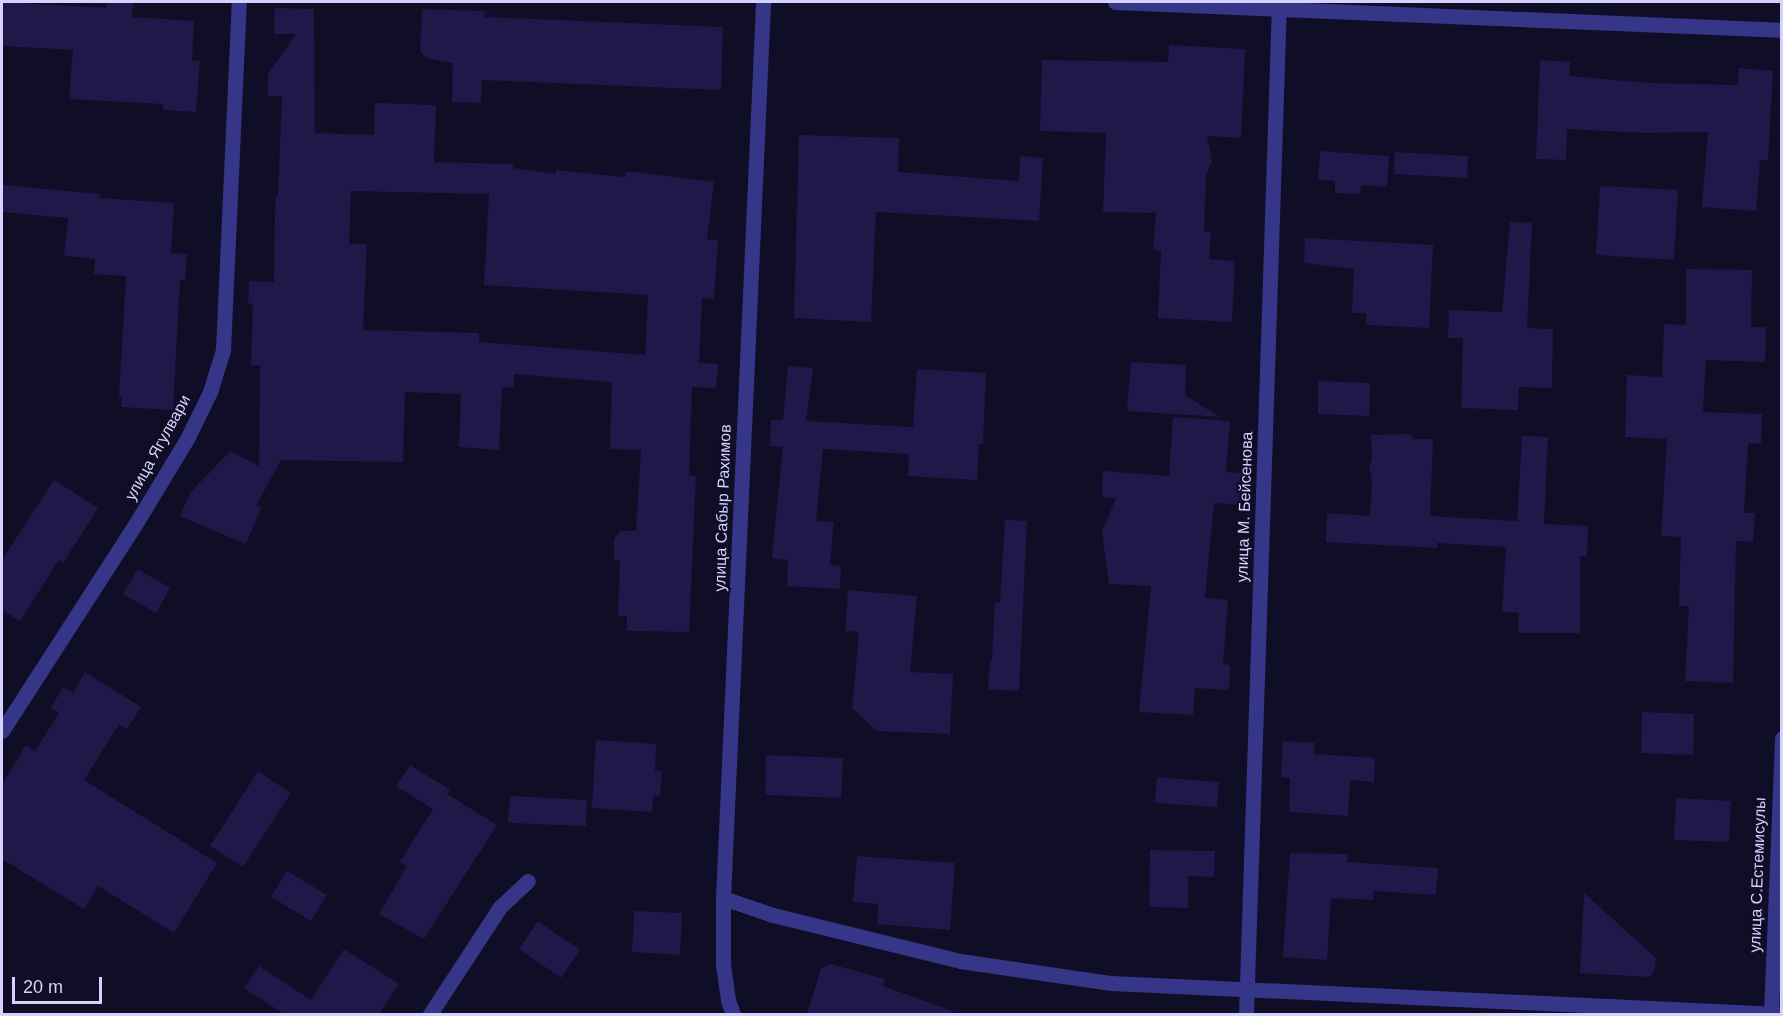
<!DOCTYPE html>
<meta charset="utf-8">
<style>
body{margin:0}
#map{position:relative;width:1783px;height:1016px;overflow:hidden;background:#100d26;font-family:Arial,sans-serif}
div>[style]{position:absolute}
.building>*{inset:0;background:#201848}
.street>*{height:15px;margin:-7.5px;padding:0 7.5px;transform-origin:7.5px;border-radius:7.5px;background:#363688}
span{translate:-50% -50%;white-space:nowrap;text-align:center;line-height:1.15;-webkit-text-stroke:4.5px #100d26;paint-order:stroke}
.street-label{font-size:16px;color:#d5d2ff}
.frame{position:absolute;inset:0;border:3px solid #d5d2ff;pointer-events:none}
.scale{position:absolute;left:12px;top:977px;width:90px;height:27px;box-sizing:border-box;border:3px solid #d5d2ff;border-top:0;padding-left:8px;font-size:18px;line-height:21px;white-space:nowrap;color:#d5d2ff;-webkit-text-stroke:4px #100d26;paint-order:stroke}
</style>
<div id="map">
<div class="building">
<div style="clip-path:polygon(2px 2px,106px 8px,106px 2px,133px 2px,132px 17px,194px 21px,192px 60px,200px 61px,196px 112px,163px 110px,163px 104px,69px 99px,73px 50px,2px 46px)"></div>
<div style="clip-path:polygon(evenodd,275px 8px,314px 9px,315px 133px,374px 135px,375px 103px,436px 105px,434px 162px,513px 164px,513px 168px,556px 174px,556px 170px,625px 177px,626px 171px,714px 182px,707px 239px,718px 240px,714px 299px,702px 298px,699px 363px,718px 364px,716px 388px,692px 387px,689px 475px,696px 476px,689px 632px,627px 631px,627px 616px,618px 616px,620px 560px,614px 560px,614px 539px,620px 531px,636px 531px,641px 450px,610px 449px,612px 382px,514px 374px,514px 388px,502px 387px,499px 450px,459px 447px,461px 394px,405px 392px,403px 462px,281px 460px,256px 506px,261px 508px,246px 544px,180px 516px,190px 493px,230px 451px,259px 466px,260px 365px,251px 365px,253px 304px,248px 303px,249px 281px,274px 282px,275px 215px,276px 195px,278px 195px,282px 96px,268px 96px,268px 74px,296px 34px,274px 34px,275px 8px,351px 191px,489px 194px,484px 285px,648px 295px,645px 355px,479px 342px,479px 333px,363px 330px,367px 244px,349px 244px,351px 191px)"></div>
<div style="clip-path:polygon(422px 9px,485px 11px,484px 17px,723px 27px,721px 90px,482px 80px,481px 103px,452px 102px,453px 63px,426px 58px,420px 51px)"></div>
<div style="clip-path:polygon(1169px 45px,1245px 49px,1241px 138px,1207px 136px,1212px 161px,1206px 175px,1204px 232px,1211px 232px,1209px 259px,1235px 261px,1232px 322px,1158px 318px,1161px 251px,1153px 250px,1156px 213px,1103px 212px,1106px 133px,1040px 131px,1042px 60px,1168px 62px)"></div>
<div style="clip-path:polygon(1540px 60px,1570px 62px,1569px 76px,1649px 83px,1738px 85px,1739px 68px,1773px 71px,1768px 160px,1760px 160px,1756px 211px,1702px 207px,1708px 132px,1646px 133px,1567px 129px,1566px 160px,1536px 159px)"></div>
<div style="clip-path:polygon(799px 135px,899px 138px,898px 172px,1019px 181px,1020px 156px,1043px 158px,1039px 221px,876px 212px,871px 322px,794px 318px)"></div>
<div style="clip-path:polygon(1320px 151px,1389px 156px,1387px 187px,1361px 185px,1360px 194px,1335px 193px,1335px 181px,1318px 180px)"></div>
<div style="clip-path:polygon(1395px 152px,1468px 156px,1467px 178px,1394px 174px)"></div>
<div style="clip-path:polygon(2px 185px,100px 194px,99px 198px,174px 203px,171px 253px,187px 254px,185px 280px,180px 280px,173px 410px,121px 407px,122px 397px,119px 397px,126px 276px,94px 274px,95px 259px,64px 256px,68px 218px,2px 212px)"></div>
<div style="clip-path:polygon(1600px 186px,1678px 190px,1674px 260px,1596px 255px)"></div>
<div style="clip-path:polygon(1510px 222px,1532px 223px,1527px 328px,1553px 329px,1552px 388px,1519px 387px,1518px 410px,1461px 408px,1463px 338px,1448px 338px,1449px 310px,1502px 312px)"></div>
<div style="clip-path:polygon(1305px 238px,1433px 245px,1429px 328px,1366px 325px,1366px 313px,1352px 313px,1354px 269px,1304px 263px)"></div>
<div style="clip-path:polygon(1686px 269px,1752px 270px,1751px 327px,1766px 327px,1765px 362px,1706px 360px,1703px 412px,1762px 414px,1761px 444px,1748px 443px,1744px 513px,1755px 513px,1753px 542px,1736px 541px,1733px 683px,1685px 681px,1689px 606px,1679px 606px,1681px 537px,1661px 536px,1667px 439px,1625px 437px,1627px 375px,1662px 377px,1664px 324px,1686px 325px)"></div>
<div style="clip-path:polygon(1131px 362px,1186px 365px,1185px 395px,1220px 417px,1127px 411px)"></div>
<div style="clip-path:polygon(788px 366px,813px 368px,806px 421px,913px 427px,917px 369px,986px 373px,983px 444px,979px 444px,977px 480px,908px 476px,909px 454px,823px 449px,816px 521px,834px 522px,830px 565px,841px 566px,840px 589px,787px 586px,788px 560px,772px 558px,783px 447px,770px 446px,771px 420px,783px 420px)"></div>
<div style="clip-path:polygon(1318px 381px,1370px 383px,1369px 416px,1318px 414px)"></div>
<div style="clip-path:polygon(1173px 417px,1230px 421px,1226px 472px,1245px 473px,1243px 505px,1214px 503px,1205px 598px,1228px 600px,1223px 664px,1230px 665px,1229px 690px,1195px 688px,1193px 715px,1139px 712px,1151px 586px,1109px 584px,1102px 532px,1116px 498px,1102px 497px,1103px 471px,1169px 476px)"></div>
<div style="clip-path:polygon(1410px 434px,1414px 439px,1433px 439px,1430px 516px,1517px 521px,1522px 436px,1548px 437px,1544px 524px,1588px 526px,1587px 556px,1580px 556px,1580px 633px,1518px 633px,1519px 613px,1502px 612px,1506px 547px,1437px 543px,1437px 548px,1326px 542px,1327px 513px,1370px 516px,1372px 482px,1369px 464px,1372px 461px,1371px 435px)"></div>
<div style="clip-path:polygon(54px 480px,98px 508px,63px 563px,59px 560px,20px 621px,2px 610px,2px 560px)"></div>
<div style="clip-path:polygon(1005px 520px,1027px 521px,1019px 691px,988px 689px,990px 660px,992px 660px,995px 603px,1000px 603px)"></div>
<div style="clip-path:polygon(138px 569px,170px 588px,156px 613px,123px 594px)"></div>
<div style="clip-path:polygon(848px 590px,917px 596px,910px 672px,953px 674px,950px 734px,877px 731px,852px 708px,859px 632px,845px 631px)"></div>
<div style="clip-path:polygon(85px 672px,141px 707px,127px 729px,119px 724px,84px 780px,217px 863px,174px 933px,98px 886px,84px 909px,2px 859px,2px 785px,26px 745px,35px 751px,59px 713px,51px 707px,63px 687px,73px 693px)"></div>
<div style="clip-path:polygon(1642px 712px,1694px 714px,1693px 755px,1641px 753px)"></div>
<div style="clip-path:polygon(596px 740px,656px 744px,655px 771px,662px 771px,660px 796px,653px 795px,652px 812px,592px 808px)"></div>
<div style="clip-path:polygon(1283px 741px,1315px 743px,1314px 754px,1375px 758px,1374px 782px,1350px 780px,1348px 816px,1289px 812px,1290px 778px,1281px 777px)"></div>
<div style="clip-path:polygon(766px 755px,843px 758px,841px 798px,765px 795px)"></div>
<div style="clip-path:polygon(410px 765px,450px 790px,447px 794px,497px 825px,424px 939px,379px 914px,407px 866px,400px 862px,433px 809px,396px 786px)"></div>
<div style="clip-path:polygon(258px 771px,291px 793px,243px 867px,210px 846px)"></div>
<div style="clip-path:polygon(1157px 777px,1219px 782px,1217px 807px,1155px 803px)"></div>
<div style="clip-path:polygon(510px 796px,587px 800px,586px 826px,508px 823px)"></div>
<div style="clip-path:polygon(1676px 798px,1731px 801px,1729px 842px,1674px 840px)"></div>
<div style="clip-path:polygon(1150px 850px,1215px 851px,1214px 877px,1188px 876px,1188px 908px,1149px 907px)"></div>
<div style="clip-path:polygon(1290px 853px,1348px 854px,1347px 862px,1438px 868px,1436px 895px,1373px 891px,1373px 900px,1331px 898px,1327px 960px,1283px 957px)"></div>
<div style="clip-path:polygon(857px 856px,955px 863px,950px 930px,877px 924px,878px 904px,853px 902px)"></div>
<div style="clip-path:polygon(287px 871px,327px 895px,311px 921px,271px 897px)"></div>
<div style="clip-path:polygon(1584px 893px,1656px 958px,1655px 969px,1650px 977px,1580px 973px)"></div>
<div style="clip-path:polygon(634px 911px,682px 913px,680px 955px,632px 952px)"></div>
<div style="clip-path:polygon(538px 921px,580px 950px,561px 978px,519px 949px)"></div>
<div style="clip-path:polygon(344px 949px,399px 984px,379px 1014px,284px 1014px,244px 988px,259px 966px,311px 1000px)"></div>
<div style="clip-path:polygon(831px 964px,885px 979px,883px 986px,953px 1011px,952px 1014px,807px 1014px,821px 968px)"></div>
</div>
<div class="street">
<div style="left:1115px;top:2px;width:668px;rotate:2.4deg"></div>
<div style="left:2px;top:731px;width:242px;rotate:-57.2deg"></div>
<div style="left:133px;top:528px;width:104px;rotate:-58.8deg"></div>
<div style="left:187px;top:439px;width:52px;rotate:-63.9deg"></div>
<div style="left:210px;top:392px;width:44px;rotate:-72.8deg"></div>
<div style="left:223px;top:350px;width:348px;rotate:-87.4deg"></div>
<div style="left:723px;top:898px;width:53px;rotate:18.8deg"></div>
<div style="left:773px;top:915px;width:193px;rotate:13.8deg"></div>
<div style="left:960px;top:961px;width:153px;rotate:8.3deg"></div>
<div style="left:1111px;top:983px;width:672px;rotate:2.65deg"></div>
<div style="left:430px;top:1014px;width:128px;rotate:-56.8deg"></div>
<div style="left:500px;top:907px;width:38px;rotate:-43deg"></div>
<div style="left:733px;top:1014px;width:15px;rotate:-110deg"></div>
<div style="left:728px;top:1000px;width:34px;rotate:-98deg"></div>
<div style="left:723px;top:966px;width:68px;rotate:-90deg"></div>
<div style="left:723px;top:898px;width:897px;rotate:-87.44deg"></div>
<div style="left:1246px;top:1014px;width:1013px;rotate:-88.13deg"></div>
<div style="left:1771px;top:1014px;width:276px;rotate:-87.7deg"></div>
</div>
<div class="street-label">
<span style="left:158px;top:448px;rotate:-61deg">улица Ягулвари</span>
<span style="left:1245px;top:507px;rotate:-88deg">улица М. Бейсенова</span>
<span style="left:723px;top:508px;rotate:-88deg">улица Сабыр Рахимов</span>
<span style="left:1758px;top:875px;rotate:-88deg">улица С.Естемисулы</span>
</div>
<div class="frame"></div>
<div class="scale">20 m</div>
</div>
